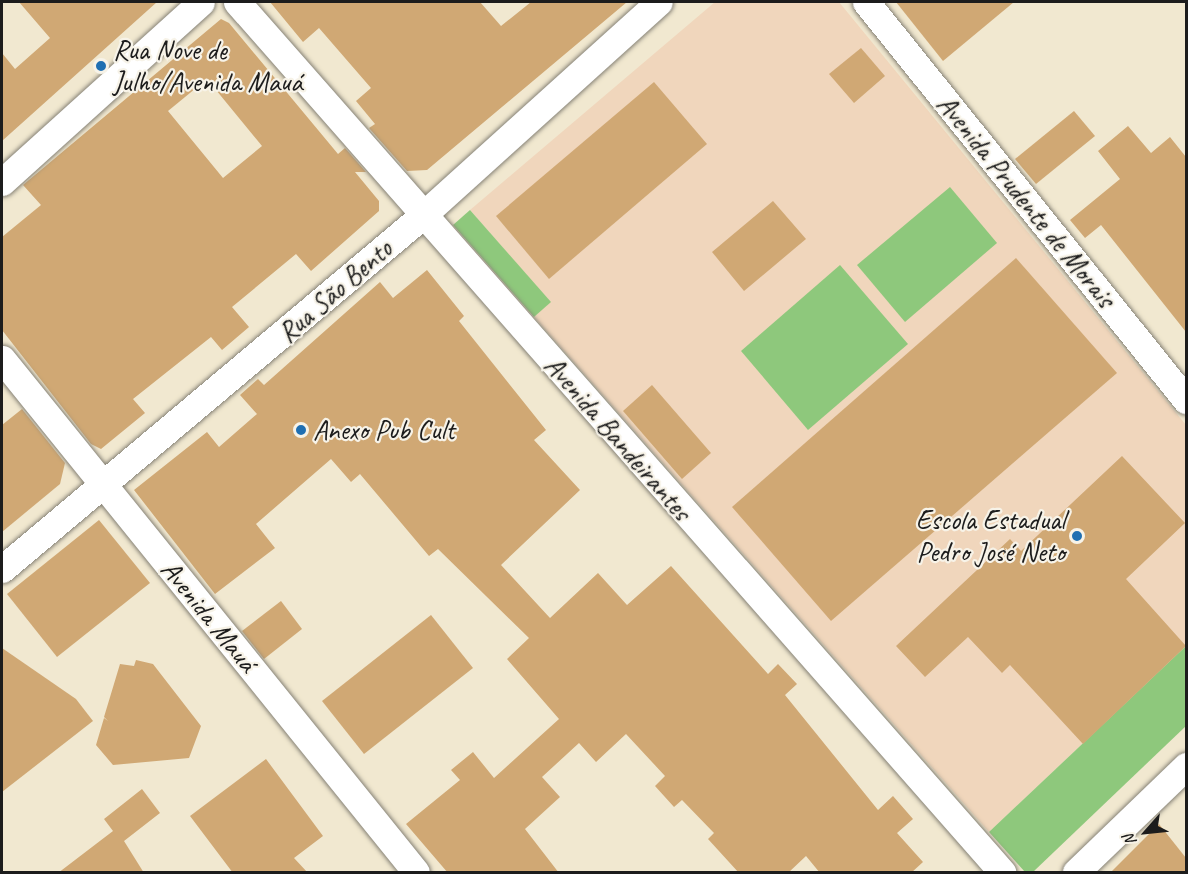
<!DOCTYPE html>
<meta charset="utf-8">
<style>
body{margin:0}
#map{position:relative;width:1188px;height:874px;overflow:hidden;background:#f1e8d0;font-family:Caveat,sans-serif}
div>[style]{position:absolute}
.built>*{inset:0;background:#f0d6bc}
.green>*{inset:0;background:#8ec87c}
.building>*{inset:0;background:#d0a874}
.roads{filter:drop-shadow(0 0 2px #868276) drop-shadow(0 0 2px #868276)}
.minor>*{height:27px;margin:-13.5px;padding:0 13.5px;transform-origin:13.5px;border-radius:13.5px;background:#fff}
.dots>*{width:16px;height:16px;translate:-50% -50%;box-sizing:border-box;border:3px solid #f7f3e8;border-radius:50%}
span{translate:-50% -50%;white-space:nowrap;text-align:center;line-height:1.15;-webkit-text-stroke:4.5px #f7f3e8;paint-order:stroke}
.poi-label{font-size:28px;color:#1c1c1c}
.left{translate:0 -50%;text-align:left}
.right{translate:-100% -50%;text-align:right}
.street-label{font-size:28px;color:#1c1c1c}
.frame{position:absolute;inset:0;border:3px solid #1c1c1c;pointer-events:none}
.north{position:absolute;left:1116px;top:802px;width:60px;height:60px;-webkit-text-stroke:4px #f7f3e8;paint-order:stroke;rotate:243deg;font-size:16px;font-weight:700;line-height:24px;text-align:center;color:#1c1c1c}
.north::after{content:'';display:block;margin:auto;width:21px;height:27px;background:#1c1c1c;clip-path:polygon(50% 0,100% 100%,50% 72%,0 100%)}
</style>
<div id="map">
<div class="built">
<div style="clip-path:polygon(715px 2px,839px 2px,1186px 425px,1186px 646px,989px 832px,534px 317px,550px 302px,470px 210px)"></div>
</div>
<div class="green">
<div style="clip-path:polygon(950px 187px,997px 243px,905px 322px,857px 265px)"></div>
<div style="clip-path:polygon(470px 210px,551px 302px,534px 317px,453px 225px)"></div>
<div style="clip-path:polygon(840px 265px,908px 344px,808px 430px,741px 351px)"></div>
<div style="clip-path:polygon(1186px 646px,1186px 726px,1033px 872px,1025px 872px,989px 832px)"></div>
</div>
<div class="building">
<div style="clip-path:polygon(19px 2px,157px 2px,2px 141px,2px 53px,15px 69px,50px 38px)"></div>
<div style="clip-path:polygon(270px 2px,480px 2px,501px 26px,531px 2px,627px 2px,427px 170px,407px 171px,369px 128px,375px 124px,356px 101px,371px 88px,319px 28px,303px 42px)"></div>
<div style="clip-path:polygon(896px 2px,1014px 2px,943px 61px)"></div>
<div style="clip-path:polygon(evenodd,221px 19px,229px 23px,338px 154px,345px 148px,366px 172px,355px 172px,379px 201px,379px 211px,311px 271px,296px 254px,232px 307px,249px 327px,222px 350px,211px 337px,133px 399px,145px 413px,101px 449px,91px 444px,2px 330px,2px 237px,41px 205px,23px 185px,221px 19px,207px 79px,262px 146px,223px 178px,168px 111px,207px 79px)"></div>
<div style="clip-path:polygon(861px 48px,885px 76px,854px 103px,829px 74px)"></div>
<div style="clip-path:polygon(654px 82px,707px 144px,549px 279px,496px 216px)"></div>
<div style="clip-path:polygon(1074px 111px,1095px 136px,1036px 184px,1015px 159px)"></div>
<div style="clip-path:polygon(1128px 126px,1151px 153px,1170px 137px,1186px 157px,1186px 332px,1101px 225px,1085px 238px,1070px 220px,1120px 179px,1098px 151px)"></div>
<div style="clip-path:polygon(773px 201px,806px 239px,744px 291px,712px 252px)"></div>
<div style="clip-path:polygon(1016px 258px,1117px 373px,831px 621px,732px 507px)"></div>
<div style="clip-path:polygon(427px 270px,464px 316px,459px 321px,546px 430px,534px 440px,580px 490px,501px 565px,550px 618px,598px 573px,627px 605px,671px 566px,768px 674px,778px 664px,797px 684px,785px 695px,878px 810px,893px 796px,913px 819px,897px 833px,923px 862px,911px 873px,820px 873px,806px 856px,788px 873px,739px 873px,708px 839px,714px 833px,682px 800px,674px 807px,655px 786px,665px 776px,626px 734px,596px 762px,579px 743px,542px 777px,560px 797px,525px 829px,559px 873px,448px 873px,406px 824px,460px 780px,451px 770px,473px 752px,494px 778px,559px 719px,507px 659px,529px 638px,438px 549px,429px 556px,360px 474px,351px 482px,331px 459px,256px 524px,275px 548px,215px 594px,134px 490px,207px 432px,219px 447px,257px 414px,240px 395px,258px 379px,264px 385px,380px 282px,393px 298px)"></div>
<div style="clip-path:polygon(652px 385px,711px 453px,682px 479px,623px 411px)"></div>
<div style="clip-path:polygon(22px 409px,65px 463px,60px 484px,2px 532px,2px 425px)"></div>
<div style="clip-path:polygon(1122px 456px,1185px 523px,1126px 579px,1186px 646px,1083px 744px,1010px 665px,1002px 673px,968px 637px,925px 677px,896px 646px,1010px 539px,1021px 551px)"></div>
<div style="clip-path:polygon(99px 520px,150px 583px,57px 657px,7px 594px)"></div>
<div style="clip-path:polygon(281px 601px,302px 629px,264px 659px,242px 631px)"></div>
<div style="clip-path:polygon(431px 615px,473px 668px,364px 754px,322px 701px)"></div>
<div style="clip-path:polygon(2px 648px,76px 699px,93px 721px,2px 792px)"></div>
<div style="clip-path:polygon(136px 660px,153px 664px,201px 726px,189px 758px,113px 765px,96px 745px,104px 718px,108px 721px,104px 717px,120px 664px,134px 666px)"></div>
<div style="clip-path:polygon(266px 759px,323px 836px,294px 858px,308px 873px,233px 873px,190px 816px)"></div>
<div style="clip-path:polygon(142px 789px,160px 813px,124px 841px,144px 873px,58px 873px,113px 831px,104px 819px)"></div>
<div style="clip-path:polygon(1159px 824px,1186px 858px,1186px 873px,1110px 873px)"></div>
</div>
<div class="roads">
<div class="minor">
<div style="left:237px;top:2px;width:1159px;rotate:48.67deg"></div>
<div style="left:866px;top:2px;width:511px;rotate:51.2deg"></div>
<div style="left:2px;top:182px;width:268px;rotate:-42.1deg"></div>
<div style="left:2px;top:359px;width:659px;rotate:51.1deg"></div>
<div style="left:2px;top:569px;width:549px;rotate:-40.05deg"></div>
<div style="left:422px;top:216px;width:319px;rotate:-42.1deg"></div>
<div style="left:1076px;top:872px;width:153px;rotate:-43.9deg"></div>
</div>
</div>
<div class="dots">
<div style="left:101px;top:66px;background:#1f6fb2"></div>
<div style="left:301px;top:430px;background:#1f6fb2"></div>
<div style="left:1077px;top:536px;background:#1f6fb2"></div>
</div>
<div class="poi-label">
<span class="left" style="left:113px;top:66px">Rua Nove de<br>Julho/Avenida Mauá</span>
<span class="left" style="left:313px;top:430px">Anexo Pub Cult</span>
<span class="right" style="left:1065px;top:536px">Escola Estadual<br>Pedro José Neto</span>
</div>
<div class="street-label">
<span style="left:1026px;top:201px;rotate:51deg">Avenida Prudente de Morais</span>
<span style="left:335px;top:291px;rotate:-41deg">Rua São Bento</span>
<span style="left:618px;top:438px;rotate:49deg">Avenida Bandeirantes</span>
<span style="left:209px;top:616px;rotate:51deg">Avenida Mauá</span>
</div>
<div class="frame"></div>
<div class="north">N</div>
</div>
